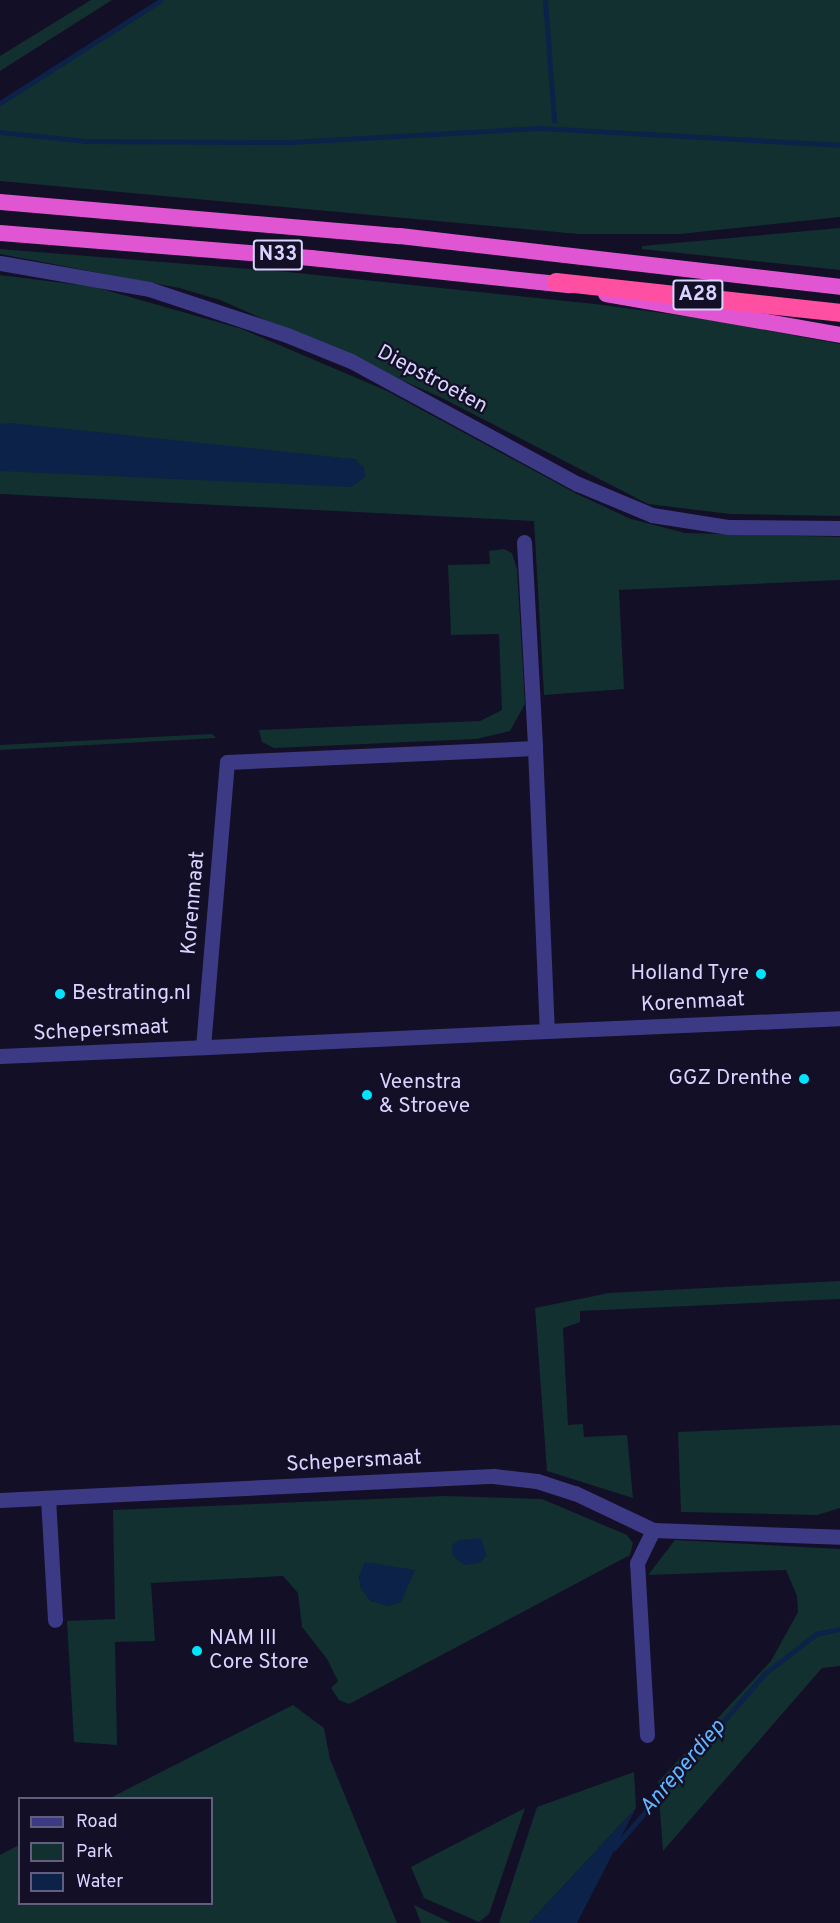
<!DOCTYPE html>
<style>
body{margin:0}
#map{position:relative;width:840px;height:1923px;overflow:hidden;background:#130f26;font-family:Overpass,sans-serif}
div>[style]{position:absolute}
.green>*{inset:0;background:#12302f}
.water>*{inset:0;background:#0c2248}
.stream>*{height:5px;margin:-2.5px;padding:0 2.5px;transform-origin:2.5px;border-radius:2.5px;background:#0c2248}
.minor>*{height:15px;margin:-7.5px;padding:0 7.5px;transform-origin:7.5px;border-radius:7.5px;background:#3d3a85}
.tertiary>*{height:15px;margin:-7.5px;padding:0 7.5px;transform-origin:7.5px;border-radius:7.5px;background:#3d3a85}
.trunk>*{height:16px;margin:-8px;padding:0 8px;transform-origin:8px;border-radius:8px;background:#e055d1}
.motorway>*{height:18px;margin:-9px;padding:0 9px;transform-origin:9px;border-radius:9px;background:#ff4fa3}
.dots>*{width:16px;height:16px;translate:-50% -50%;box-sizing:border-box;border:3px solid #130f26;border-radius:50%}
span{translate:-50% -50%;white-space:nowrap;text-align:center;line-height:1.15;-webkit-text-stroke:4.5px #130f26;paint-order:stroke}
.shield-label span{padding:2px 4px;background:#130f26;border:2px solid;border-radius:4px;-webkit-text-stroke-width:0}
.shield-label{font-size:20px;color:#d9d4ff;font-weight:700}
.street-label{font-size:21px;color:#d9d4ff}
.poi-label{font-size:21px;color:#d9d4ff}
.right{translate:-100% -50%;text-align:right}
.left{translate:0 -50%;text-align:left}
.water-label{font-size:22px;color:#62b6ff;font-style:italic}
.legend{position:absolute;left:18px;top:1797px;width:195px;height:108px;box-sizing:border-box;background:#130f26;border:2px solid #625e7d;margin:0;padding:8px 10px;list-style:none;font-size:18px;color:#d9d4ff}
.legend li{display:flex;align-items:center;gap:12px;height:30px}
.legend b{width:30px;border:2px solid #625e7d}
</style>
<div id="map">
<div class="green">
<div style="clip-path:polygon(91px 0,112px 0,0 71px,0 56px)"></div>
<div style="clip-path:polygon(164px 0,840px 0,840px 217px,680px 234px,578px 234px,0 181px,0 103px)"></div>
<div style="clip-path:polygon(840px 228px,840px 270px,642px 249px,642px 246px)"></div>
<div style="clip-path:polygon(0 249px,288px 272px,595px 304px,706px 319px,840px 344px,840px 516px,730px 514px,648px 504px,440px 397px,220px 300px,179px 288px,0 254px)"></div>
<div style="clip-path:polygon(0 275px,95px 287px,242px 329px,387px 391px,577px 494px,631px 519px,685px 533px,840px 537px,840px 580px,619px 590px,624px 689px,544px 695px,534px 521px,0 494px,0 471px,359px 460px,0 424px)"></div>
<div style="clip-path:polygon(504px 549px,512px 553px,517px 569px,525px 704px,510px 731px,476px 739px,274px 748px,262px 742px,259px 730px,480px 721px,502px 710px,499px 634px,451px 635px,448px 565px,490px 564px,489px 551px)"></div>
<div style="clip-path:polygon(212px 734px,216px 738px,0 750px,0 745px)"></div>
<div style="clip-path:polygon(840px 1281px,840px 1299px,580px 1311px,580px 1322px,563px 1328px,568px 1425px,583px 1424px,584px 1437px,627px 1435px,633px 1498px,547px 1471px,535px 1308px,609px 1293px)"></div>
<div style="clip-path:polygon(840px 1425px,840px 1508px,817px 1515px,681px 1512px,678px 1432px)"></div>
<div style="clip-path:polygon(evenodd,445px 1496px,542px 1499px,627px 1535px,633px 1543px,630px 1555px,349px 1704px,339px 1700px,331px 1688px,338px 1681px,327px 1659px,302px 1627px,298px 1593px,283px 1576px,151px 1583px,155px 1641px,115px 1642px,117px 1745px,74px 1742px,67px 1621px,115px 1619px,113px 1510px,445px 1496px,359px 1576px,390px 1606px,371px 1601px,361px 1588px,359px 1576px)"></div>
<div style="clip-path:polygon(675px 1540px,840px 1549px,840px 1666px,822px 1668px,663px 1851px,658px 1782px,771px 1661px,798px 1612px,797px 1596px,786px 1570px,648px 1575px)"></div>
<div style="clip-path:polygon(293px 1705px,324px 1728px,330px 1759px,397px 1923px,0 1923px,0 1855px,19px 1845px,20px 1904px,212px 1904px,212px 1798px,110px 1798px)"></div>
<div style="clip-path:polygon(634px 1772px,636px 1808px,529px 1923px,499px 1923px,537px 1807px)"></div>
<div style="clip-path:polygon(525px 1808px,489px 1914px,479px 1922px,424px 1898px,411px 1867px)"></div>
<div style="clip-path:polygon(414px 1905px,451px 1923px,421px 1923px)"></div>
</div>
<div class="water">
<div style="clip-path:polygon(11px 423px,354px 459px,364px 467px,365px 477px,351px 487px,0 471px,0 424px)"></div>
<div style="clip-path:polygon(481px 1538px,487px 1556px,479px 1563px,464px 1565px,452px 1555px,452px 1545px,460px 1540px)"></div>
<div style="clip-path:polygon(365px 1562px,415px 1570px,401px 1602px,390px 1606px,371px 1601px,361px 1588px,359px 1576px)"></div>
<div style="clip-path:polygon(636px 1808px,577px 1923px,529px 1923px)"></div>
</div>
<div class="stream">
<div style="left:545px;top:0;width:121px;rotate:85.7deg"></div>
<div style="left:0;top:103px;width:191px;rotate:-32.6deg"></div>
<div style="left:0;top:132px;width:85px;rotate:6deg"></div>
<div style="left:85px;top:141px;width:205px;rotate:0.3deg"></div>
<div style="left:290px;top:142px;width:250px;rotate:-3.2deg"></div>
<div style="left:540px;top:128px;width:300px;rotate:3.2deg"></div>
<div style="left:614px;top:1848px;width:230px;rotate:-49.2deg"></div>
<div style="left:764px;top:1674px;width:66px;rotate:-37.6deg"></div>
<div style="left:816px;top:1634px;width:25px;rotate:-12deg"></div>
</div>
<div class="minor">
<div style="left:524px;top:542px;width:206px;rotate:86.9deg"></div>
<div style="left:535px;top:748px;width:283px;rotate:87.6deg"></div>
<div style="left:547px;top:1031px;width:344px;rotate:177.3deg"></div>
<div style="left:203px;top:1047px;width:286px;rotate:-85.2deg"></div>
<div style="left:227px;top:762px;width:308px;rotate:-2.6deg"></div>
<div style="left:547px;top:1031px;width:293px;rotate:-2.5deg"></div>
<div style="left:0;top:1056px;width:203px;rotate:-2.5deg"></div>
<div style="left:48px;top:1498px;width:122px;rotate:86.7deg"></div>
<div style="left:0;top:1500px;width:494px;rotate:-2.8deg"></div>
<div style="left:493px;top:1476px;width:44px;rotate:6.5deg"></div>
<div style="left:537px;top:1481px;width:40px;rotate:18deg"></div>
<div style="left:575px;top:1493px;width:86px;rotate:25.4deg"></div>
<div style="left:653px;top:1530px;width:187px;rotate:2.1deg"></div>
<div style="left:647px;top:1735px;width:172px;rotate:-93.3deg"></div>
<div style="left:637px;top:1563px;width:37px;rotate:-64deg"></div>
</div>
<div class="tertiary">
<div style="left:0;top:263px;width:151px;rotate:9.9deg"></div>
<div style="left:149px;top:289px;width:145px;rotate:18.4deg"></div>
<div style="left:287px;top:335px;width:69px;rotate:22.1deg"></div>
<div style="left:351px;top:361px;width:258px;rotate:28.5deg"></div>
<div style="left:578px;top:484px;width:80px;rotate:22.7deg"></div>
<div style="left:652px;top:515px;width:78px;rotate:8.9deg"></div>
<div style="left:729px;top:527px;width:111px;rotate:0.5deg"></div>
</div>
<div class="trunk">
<div style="left:0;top:202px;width:401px;rotate:4.9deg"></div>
<div style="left:400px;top:236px;width:443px;rotate:6.6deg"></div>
<div style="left:0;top:233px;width:312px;rotate:4.6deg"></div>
<div style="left:311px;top:258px;width:260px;rotate:6deg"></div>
<div style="left:606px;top:294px;width:238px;rotate:9.9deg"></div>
</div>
<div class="motorway">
<div style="left:556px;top:282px;width:286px;rotate:6.2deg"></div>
</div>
<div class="dots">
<div style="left:761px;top:974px;background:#00e5ff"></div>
<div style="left:60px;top:994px;background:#00e5ff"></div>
<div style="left:804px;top:1079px;background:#00e5ff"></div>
<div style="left:367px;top:1095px;background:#00e5ff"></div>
<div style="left:197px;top:1651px;background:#00e5ff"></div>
</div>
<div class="shield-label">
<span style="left:278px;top:255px">N33</span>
<span style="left:698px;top:295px">A28</span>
</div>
<div class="street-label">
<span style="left:432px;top:380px;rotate:28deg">Diepstroeten</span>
<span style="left:194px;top:903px;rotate:-85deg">Korenmaat</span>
<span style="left:693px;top:1003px;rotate:-3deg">Korenmaat</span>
<span style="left:101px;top:1031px;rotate:-3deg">Schepersmaat</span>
<span style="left:354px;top:1462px;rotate:-3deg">Schepersmaat</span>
</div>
<div class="poi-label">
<span class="right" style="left:749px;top:974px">Holland Tyre</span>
<span class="left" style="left:72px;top:994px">Bestrating.nl</span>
<span class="right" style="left:792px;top:1079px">GGZ Drenthe</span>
<span class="left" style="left:379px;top:1095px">Veenstra<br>&amp; Stroeve</span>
<span class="left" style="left:209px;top:1651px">NAM III<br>Core Store</span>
</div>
<div class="water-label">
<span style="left:683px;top:1768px;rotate:-49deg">Anreperdiep</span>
</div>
<ul class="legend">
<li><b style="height:8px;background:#3d3a85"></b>Road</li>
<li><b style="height:16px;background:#12302f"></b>Park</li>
<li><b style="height:16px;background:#0c2248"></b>Water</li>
</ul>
</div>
